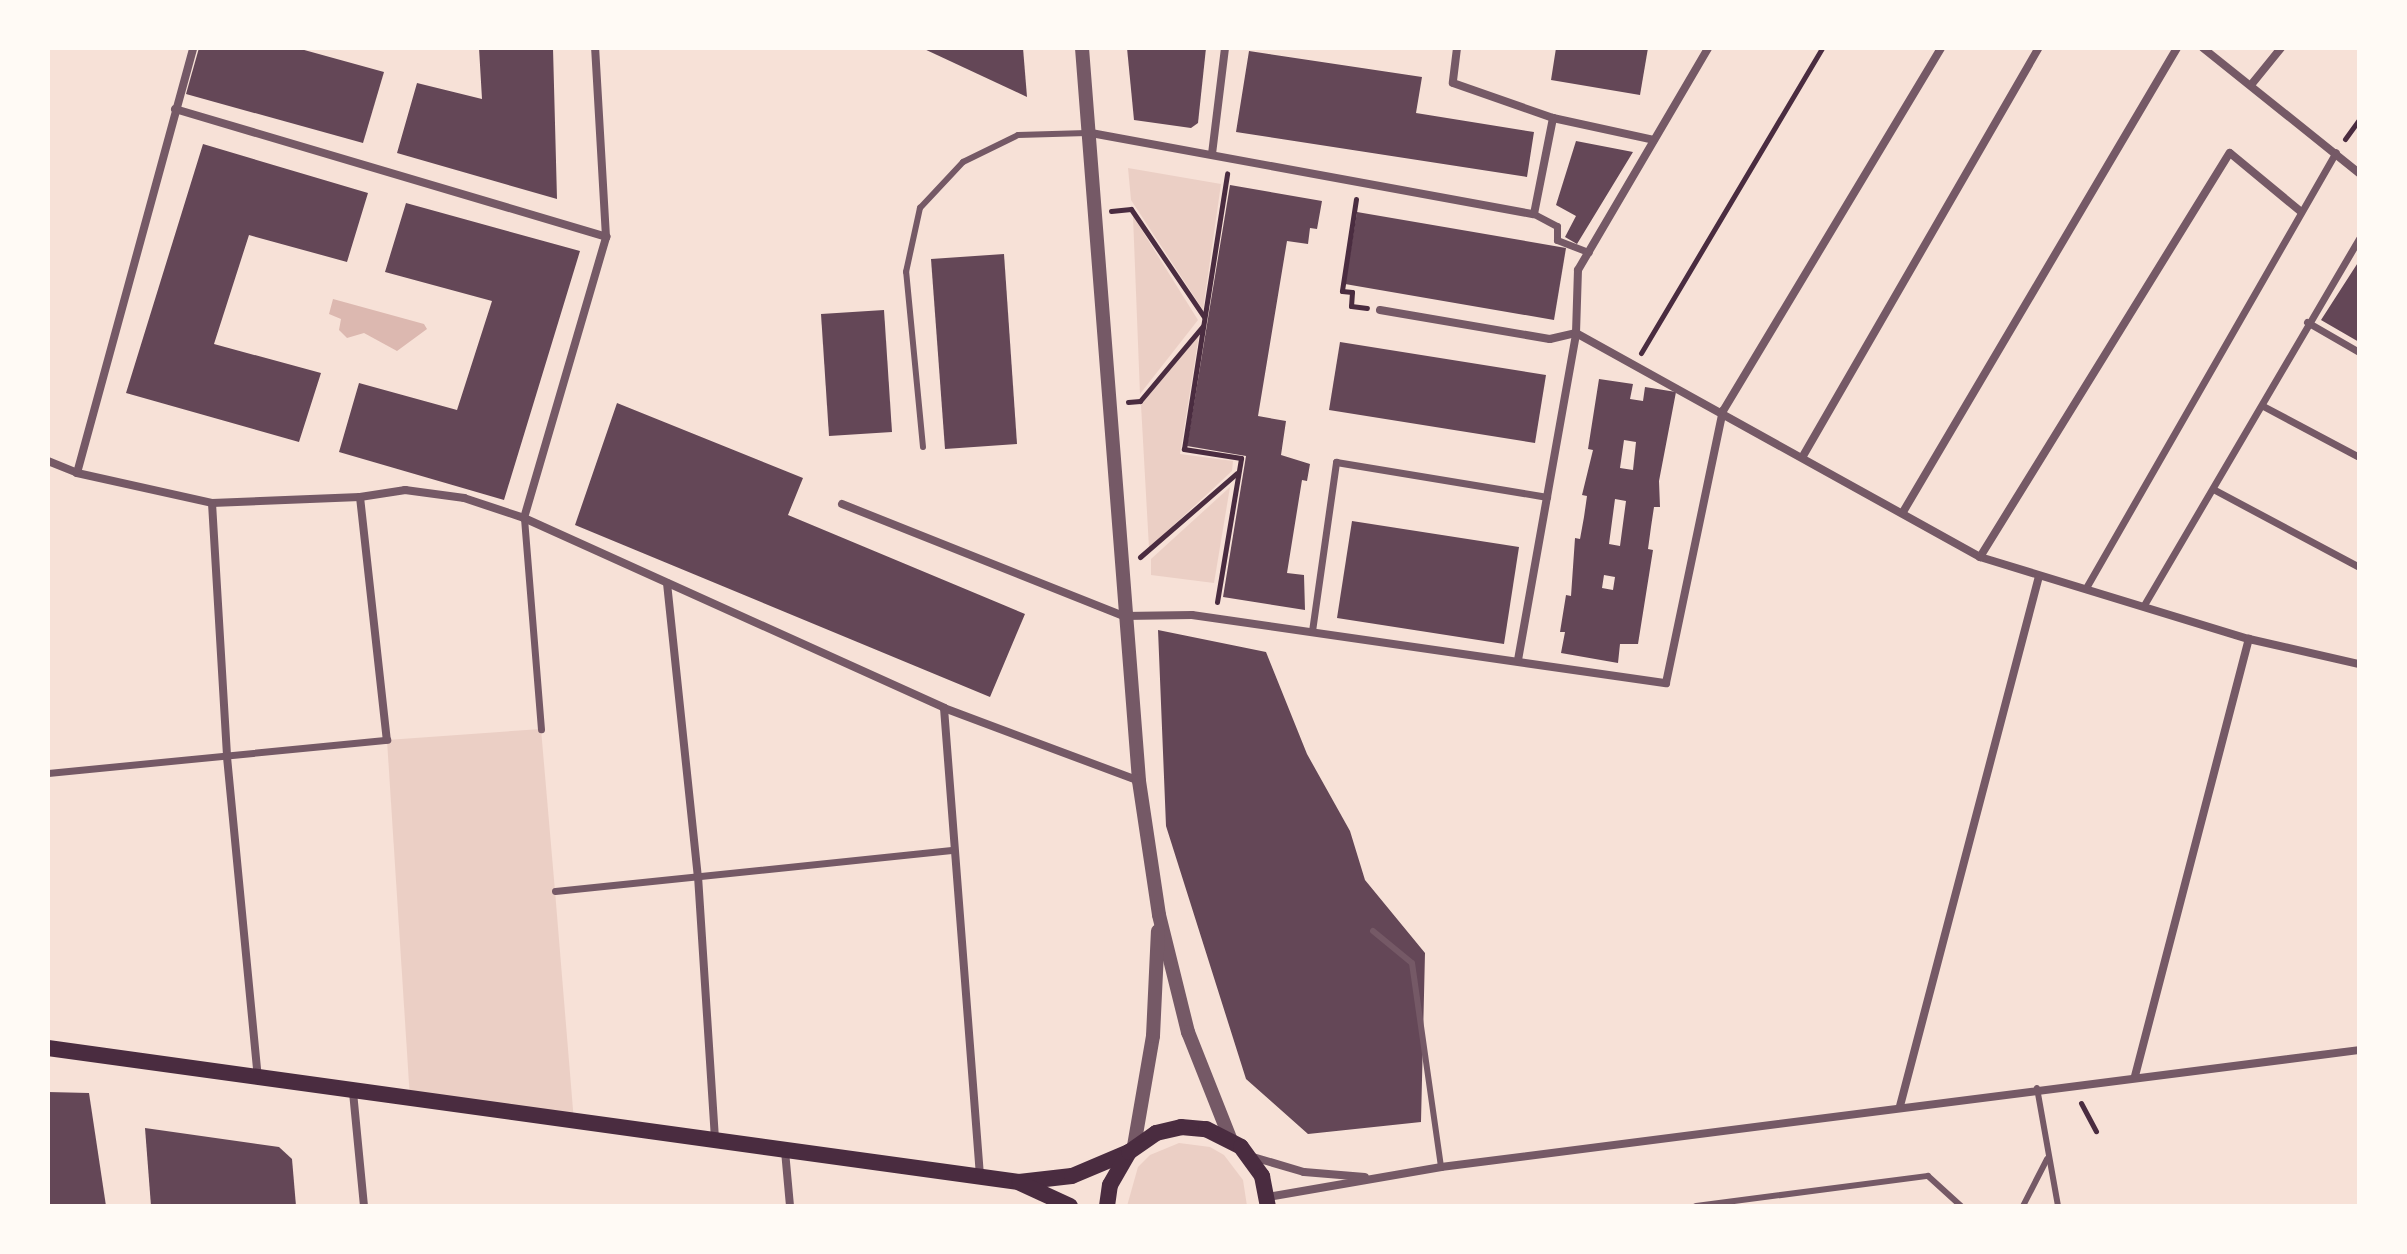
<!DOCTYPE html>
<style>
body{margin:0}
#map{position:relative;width:2407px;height:1254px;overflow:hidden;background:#f7e1d7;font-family:Helvetica,sans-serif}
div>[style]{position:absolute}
.green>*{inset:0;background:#ebcfc5}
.water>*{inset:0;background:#dcb8b0}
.building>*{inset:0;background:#644757}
.path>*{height:5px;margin:-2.5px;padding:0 2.5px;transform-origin:2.5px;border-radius:2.5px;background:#4a2c40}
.service>*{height:6px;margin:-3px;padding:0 3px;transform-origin:3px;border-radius:3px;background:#755966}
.pedestrian>*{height:7px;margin:-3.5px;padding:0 3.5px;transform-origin:3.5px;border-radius:3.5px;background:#755966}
.minor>*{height:8px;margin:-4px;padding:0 4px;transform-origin:4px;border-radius:4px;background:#755966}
.tertiary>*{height:14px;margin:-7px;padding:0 7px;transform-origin:7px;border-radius:7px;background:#755966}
.secondary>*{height:16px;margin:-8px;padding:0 8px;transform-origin:8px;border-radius:8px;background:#4a2c40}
span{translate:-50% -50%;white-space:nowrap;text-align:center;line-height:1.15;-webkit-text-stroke:8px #fffaf5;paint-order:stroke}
.frame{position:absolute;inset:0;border:50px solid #fffaf5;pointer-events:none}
</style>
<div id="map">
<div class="green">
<div style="clip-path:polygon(1128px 168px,1221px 184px,1203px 310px,1131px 200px)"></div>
<div style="clip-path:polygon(1133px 216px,1198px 320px,1140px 394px)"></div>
<div style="clip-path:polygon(1199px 335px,1180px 454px,1233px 461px,1232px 471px,1149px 548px,1141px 405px)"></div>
<div style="clip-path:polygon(1230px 487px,1214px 583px,1151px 575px,1151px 559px)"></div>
<div style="clip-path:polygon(541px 729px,555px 891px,574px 1122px,410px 1099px,387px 740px)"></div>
<div style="clip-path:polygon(1179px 1143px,1210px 1147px,1224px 1155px,1243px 1180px,1247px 1206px,1127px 1206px,1138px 1167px,1150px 1155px)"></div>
</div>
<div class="water">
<div style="clip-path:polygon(333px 299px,424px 324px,427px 329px,397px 351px,364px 333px,347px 338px,339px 330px,341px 319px,329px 314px)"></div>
</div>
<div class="building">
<div style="clip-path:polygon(199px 48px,297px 48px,384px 72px,363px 143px,186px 94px)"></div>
<div style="clip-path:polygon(479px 48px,553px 48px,557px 199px,397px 153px,417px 83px,482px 99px)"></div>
<div style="clip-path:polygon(922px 48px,1023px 48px,1027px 97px)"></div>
<div style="clip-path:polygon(1127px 48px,1206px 48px,1198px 123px,1191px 128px,1134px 120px)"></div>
<div style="clip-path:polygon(1556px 48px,1648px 48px,1640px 95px,1551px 80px)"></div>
<div style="clip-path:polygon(1249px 51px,1422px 77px,1416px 113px,1534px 132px,1527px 177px,1236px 132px)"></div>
<div style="clip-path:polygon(1576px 141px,1633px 152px,1577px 244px,1565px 237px,1576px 216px,1556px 205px)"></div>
<div style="clip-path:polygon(203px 144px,368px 193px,347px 262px,249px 235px,214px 344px,321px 373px,299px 442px,126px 393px)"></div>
<div style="clip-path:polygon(1230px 185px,1322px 201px,1317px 229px,1310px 228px,1308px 244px,1287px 241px,1258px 416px,1286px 421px,1281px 455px,1310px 464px,1307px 481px,1302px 480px,1287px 573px,1304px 575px,1305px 610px,1223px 597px,1246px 456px,1187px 446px)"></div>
<div style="clip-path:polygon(406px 203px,580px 251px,504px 500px,339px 452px,359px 383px,457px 410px,492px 301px,385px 272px)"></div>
<div style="clip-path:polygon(1357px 212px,1566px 248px,1554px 320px,1345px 284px)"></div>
<div style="clip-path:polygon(1004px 254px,1017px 444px,945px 449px,931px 259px)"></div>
<div style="clip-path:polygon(2359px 261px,2357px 297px,2359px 342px,2321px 320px)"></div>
<div style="clip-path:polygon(884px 310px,892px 432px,829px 436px,821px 314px)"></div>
<div style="clip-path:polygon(1340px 342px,1546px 375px,1535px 443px,1329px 410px)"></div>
<div style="clip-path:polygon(evenodd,1599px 379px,1633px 384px,1630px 399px,1643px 401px,1645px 387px,1676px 392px,1659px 481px,1660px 507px,1654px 507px,1651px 527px,1648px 549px,1653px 550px,1638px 644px,1620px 644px,1618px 663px,1561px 653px,1565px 632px,1560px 632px,1566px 595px,1571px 596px,1575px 538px,1580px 539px,1584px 517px,1587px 496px,1582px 495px,1593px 450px,1588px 449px,1599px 379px,1624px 440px,1636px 442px,1633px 470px,1620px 468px,1624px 440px,1599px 379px,1615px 499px,1626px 501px,1620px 546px,1609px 544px,1615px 499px,1599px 379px,1604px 575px,1615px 577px,1613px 590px,1602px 588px,1604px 575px)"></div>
<div style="clip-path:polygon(617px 403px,803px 478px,788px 515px,1025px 614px,990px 697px,575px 525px)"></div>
<div style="clip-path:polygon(1352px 521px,1519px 547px,1504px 644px,1337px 618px)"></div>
<div style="clip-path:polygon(1158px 630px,1266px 652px,1307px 754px,1350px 831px,1365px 880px,1425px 953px,1421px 1122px,1308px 1134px,1246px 1079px,1166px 826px)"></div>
<div style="clip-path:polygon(48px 1092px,89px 1093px,106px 1206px,48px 1206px)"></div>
<div style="clip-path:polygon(145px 1128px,279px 1147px,292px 1159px,296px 1206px,151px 1206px)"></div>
</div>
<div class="path">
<div style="left:2345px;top:139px;width:24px;rotate:-54deg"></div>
<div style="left:1356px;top:199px;width:93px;rotate:98.7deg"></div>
<div style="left:1342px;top:291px;width:10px;rotate:6deg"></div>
<div style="left:1352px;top:292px;width:14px;rotate:94deg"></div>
<div style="left:1351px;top:306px;width:16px;rotate:7deg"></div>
<div style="left:1111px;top:211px;width:20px;rotate:-6deg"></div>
<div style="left:1131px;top:209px;width:130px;rotate:55.9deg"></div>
<div style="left:1641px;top:353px;width:355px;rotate:-59.3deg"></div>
<div style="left:1128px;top:402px;width:12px;rotate:-5deg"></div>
<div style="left:1140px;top:401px;width:98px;rotate:-50deg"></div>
<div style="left:1140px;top:557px;width:128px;rotate:-40.9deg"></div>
<div style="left:1217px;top:602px;width:146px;rotate:-80.5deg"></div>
<div style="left:1241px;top:458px;width:58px;rotate:-171deg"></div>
<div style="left:1184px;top:449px;width:279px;rotate:-81.1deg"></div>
<div style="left:2081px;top:1103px;width:32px;rotate:62deg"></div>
</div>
<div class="service">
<div style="left:923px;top:447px;width:176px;rotate:-95.5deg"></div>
<div style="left:906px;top:272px;width:66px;rotate:-77.7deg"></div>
<div style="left:920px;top:208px;width:63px;rotate:-46.9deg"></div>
<div style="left:963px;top:162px;width:61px;rotate:-26.1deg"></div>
<div style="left:1018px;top:135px;width:69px;rotate:-1.7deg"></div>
<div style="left:1373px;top:931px;width:50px;rotate:39.4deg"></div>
<div style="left:1412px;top:963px;width:206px;rotate:81.9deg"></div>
<div style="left:2037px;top:1088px;width:120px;rotate:79.9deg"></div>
<div style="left:1696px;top:1206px;width:234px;rotate:-7.4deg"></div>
<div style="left:1928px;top:1176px;width:45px;rotate:42.3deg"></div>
<div style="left:2023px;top:1206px;width:53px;rotate:-62.9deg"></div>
</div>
<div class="pedestrian">
<div style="left:1534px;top:214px;width:26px;rotate:28deg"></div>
<div style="left:1557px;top:226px;width:14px;rotate:90deg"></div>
<div style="left:1557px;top:240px;width:34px;rotate:21deg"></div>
<div style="left:2307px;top:322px;width:60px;rotate:30deg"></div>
<div style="left:2263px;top:406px;width:109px;rotate:28deg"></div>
<div style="left:2213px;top:489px;width:166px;rotate:28.1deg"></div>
<div style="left:524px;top:518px;width:212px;rotate:85.4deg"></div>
<div style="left:2087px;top:586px;width:500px;rotate:-60.16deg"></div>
<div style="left:2144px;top:605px;width:425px;rotate:-59.6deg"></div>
<div style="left:1312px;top:631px;width:171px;rotate:-81.9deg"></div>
<div style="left:1336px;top:462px;width:214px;rotate:9.4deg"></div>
<div style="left:48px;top:773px;width:341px;rotate:-5.6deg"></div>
<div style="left:555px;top:891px;width:401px;rotate:-5.9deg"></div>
</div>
<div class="minor">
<div style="left:1457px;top:48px;width:35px;rotate:97deg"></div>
<div style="left:1453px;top:83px;width:106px;rotate:19.3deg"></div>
<div style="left:1553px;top:118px;width:103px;rotate:12.3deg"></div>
<div style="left:2203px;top:48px;width:200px;rotate:38.7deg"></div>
<div style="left:2251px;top:85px;width:48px;rotate:-51deg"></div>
<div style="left:175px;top:109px;width:450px;rotate:16.5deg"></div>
<div style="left:1091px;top:133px;width:450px;rotate:10.4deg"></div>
<div style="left:1534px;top:214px;width:98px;rotate:-78.8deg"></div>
<div style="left:1212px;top:154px;width:107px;rotate:-83deg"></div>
<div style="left:1380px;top:310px;width:172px;rotate:9.7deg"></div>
<div style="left:1550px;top:339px;width:27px;rotate:-13deg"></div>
<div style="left:1576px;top:333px;width:462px;rotate:29deg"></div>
<div style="left:1980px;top:557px;width:281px;rotate:17deg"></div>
<div style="left:2249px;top:639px;width:113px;rotate:12.8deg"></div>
<div style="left:1803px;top:456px;width:471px;rotate:-60deg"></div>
<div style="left:48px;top:461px;width:31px;rotate:22deg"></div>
<div style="left:77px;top:473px;width:138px;rotate:12.5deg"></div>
<div style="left:212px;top:503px;width:148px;rotate:-2.3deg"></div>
<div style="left:360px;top:497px;width:46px;rotate:-8.8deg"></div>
<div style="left:405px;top:490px;width:60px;rotate:7.7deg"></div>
<div style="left:464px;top:498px;width:63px;rotate:18.4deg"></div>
<div style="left:524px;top:518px;width:461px;rotate:24.3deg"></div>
<div style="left:944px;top:708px;width:208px;rotate:20.5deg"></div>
<div style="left:77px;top:473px;width:441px;rotate:-74.7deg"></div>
<div style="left:360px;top:497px;width:244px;rotate:83.7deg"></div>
<div style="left:212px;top:503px;width:254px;rotate:86.6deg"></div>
<div style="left:227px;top:757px;width:322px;rotate:84.5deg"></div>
<div style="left:842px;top:504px;width:303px;rotate:21.7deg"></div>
<div style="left:1124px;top:616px;width:68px;rotate:-0.8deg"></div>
<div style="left:1192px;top:615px;width:479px;rotate:8.2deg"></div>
<div style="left:1666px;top:683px;width:278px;rotate:-78.2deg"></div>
<div style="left:1723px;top:411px;width:423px;rotate:-59deg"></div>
<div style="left:1903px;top:512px;width:539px;rotate:-59.44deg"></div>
<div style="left:524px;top:518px;width:293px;rotate:-73.7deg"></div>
<div style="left:606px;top:237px;width:189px;rotate:-93.3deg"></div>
<div style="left:1980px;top:557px;width:475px;rotate:-58.3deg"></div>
<div style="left:2230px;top:153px;width:91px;rotate:39.6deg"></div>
<div style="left:667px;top:583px;width:295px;rotate:84deg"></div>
<div style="left:698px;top:876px;width:265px;rotate:86.3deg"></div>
<div style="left:1518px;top:660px;width:332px;rotate:-79.9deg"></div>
<div style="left:1576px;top:333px;width:63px;rotate:-88.2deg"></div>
<div style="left:1578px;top:270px;width:257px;rotate:-59.6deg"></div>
<div style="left:944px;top:708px;width:469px;rotate:85.6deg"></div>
<div style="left:2135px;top:1076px;width:452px;rotate:-75.4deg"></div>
<div style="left:353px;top:1092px;width:115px;rotate:84.5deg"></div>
<div style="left:1900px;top:1106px;width:548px;rotate:-75.3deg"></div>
<div style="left:785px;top:1151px;width:55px;rotate:84.8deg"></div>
<div style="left:1253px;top:1157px;width:53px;rotate:16.4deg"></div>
<div style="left:1304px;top:1172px;width:61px;rotate:4.7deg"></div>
<div style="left:1268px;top:1197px;width:176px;rotate:-9.8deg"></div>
<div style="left:1441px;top:1167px;width:925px;rotate:-7.26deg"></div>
</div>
<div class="tertiary">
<div style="left:1082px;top:48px;width:735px;rotate:85.55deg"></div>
<div style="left:1139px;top:781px;width:135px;rotate:81.5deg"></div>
<div style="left:1159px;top:915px;width:121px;rotate:76.1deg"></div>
<div style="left:1188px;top:1032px;width:114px;rotate:68.4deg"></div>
<div style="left:1134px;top:1146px;width:112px;rotate:-80.2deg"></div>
<div style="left:1153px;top:1036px;width:105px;rotate:-87.3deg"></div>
</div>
<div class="secondary">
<div style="left:48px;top:1048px;width:980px;rotate:7.86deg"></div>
<div style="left:1019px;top:1182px;width:53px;rotate:-6.5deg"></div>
<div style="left:1072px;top:1176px;width:62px;rotate:-22.8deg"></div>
<div style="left:1020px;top:1183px;width:55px;rotate:24.7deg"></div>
<div style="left:1107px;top:1206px;width:21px;rotate:-82deg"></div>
<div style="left:1110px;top:1185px;width:38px;rotate:-60deg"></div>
<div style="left:1129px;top:1152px;width:33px;rotate:-35deg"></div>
<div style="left:1156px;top:1133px;width:26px;rotate:-13deg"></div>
<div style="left:1181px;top:1127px;width:25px;rotate:5deg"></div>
<div style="left:1206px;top:1129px;width:39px;rotate:27deg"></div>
<div style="left:1241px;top:1147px;width:36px;rotate:54deg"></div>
<div style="left:1262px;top:1176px;width:31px;rotate:79deg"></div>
</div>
<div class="frame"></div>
</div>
